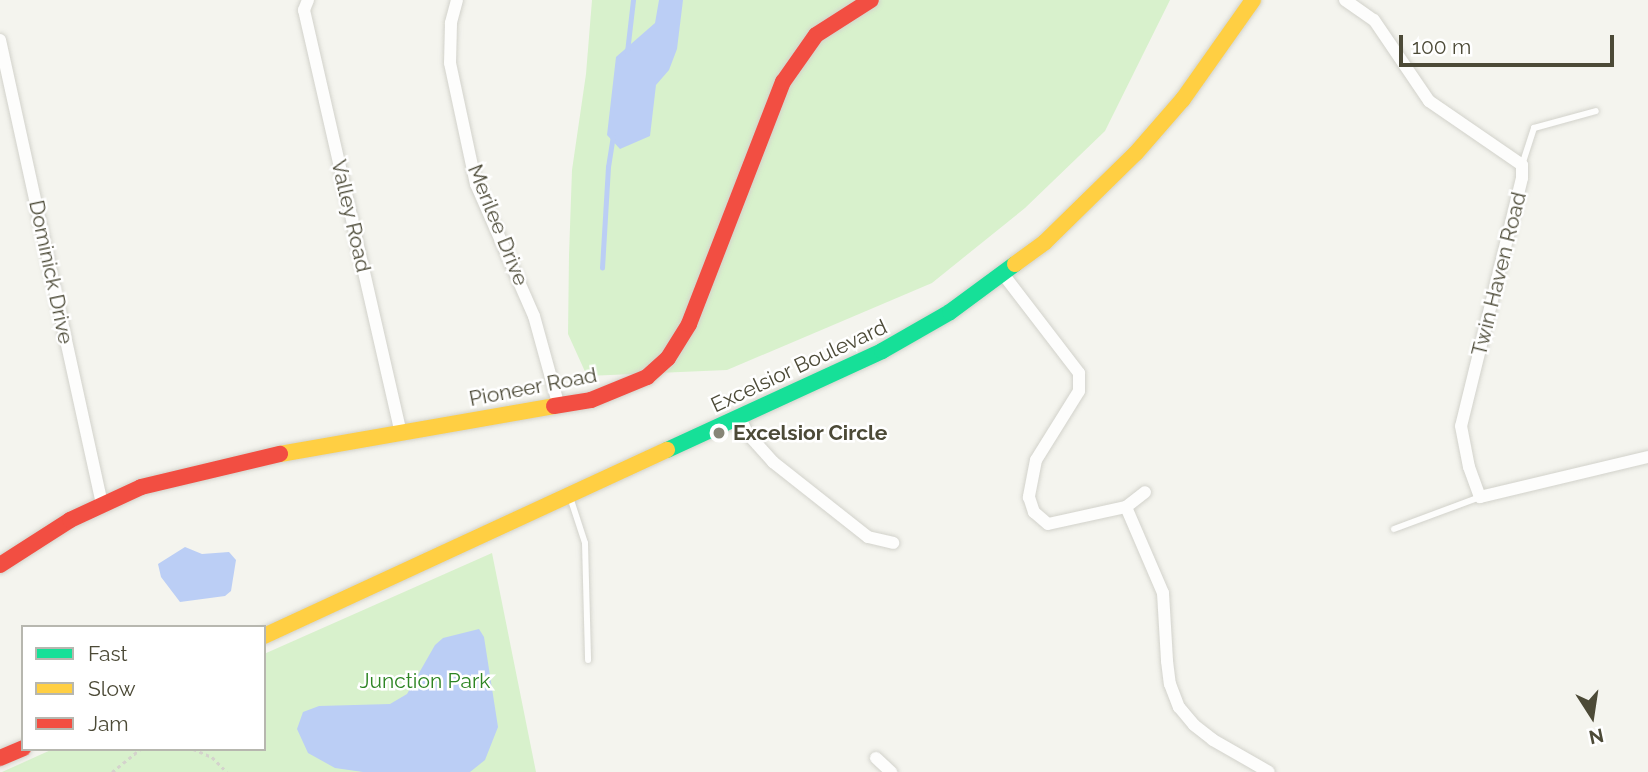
<!DOCTYPE html>
<style>
body{margin:0}
#map{position:relative;width:1648px;height:772px;overflow:hidden;background:#f4f4ee;font-family:Raleway,sans-serif}
div>[style]{position:absolute}
.green>*{inset:0;background:#d8f1cc}
.water>*{inset:0;background:#bbcef5}
.stream>*{height:4.5px;margin:-2.25px;padding:0 2.25px;transform-origin:2.25px;border-radius:2.25px;background:#bbcef5}
.path>*{height:2.5px;margin-top:-1.25px;transform-origin:0;background:repeating-linear-gradient(90deg,#d4d3cc 0 3.5px,transparent 0 7px)}
.roads{filter:drop-shadow(0 0 2px #d2d2cb) drop-shadow(0 0 2px #d2d2cb)}
.lane>*{height:6px;margin:-3px;padding:0 3px;transform-origin:3px;border-radius:3px;background:#fdfdfc}
.street>*{height:12px;margin:-6px;padding:0 6px;transform-origin:6px;border-radius:6px;background:#fdfdfc}
.fast>*{height:16px;margin:-8px;padding:0 8px;transform-origin:8px;border-radius:8px;background:#16e098}
.slow>*{height:16px;margin:-8px;padding:0 8px;transform-origin:8px;border-radius:8px;background:#ffcf43}
.jam>*{height:16px;margin:-8px;padding:0 8px;transform-origin:8px;border-radius:8px;background:#f24e42}
.dots>*{width:19px;height:19px;translate:-50% -50%;box-sizing:border-box;border:4px solid #fff;border-radius:50%}
span{translate:-50% -50%;white-space:nowrap;text-align:center;line-height:1.15;-webkit-text-stroke:5px #fff;paint-order:stroke}
.street-label{font-size:21px;color:#4c4a37}
.poi-label{font-size:21px;color:#4c4a37;font-weight:700}
.left{translate:0 -50%;text-align:left}
.park-label{font-size:21px;color:#2d8523}
.legend{position:absolute;left:21px;top:625px;width:245px;height:126px;box-sizing:border-box;background:#fff;border:2px solid #b7b7af;margin:0;padding:9px 12px;list-style:none;font-size:21px;color:#4c4a37}
.legend li{display:flex;align-items:center;gap:14px;height:35px}
.legend b{width:35px;border:2px solid #b7b7af}
.north{position:absolute;left:1557px;top:681px;width:70px;height:70px;-webkit-text-stroke:5px #fff;paint-order:stroke;rotate:168deg;font-size:19px;font-weight:700;line-height:28px;text-align:center;color:#4c4a37}
.north::after{content:'';display:block;margin:auto;width:24px;height:32px;background:#4c4a37;clip-path:polygon(50% 0,100% 100%,50% 72%,0 100%)}
.scale{position:absolute;left:1399px;top:35px;width:215px;height:32px;box-sizing:border-box;border:4px solid #4c4a37;border-top:0;padding-left:9px;font-size:21px;line-height:24px;white-space:nowrap;color:#4c4a37;-webkit-text-stroke:5px #fff;paint-order:stroke}
</style>
<div id="map">
<div class="green">
<div style="clip-path:polygon(592px 0,1170px 0,1105px 131px,1025px 208px,932px 283px,727px 370px,587px 376px,568px 334px,569px 255px,572px 170px,586px 74px)"></div>
<div style="clip-path:polygon(492px 553px,536px 772px,2px 772px,53px 749px,264px 749px,264px 654px)"></div>
</div>
<div class="water">
<div style="clip-path:polygon(659px 0,683px 0,677px 49px,669px 70px,656px 85px,650px 136px,620px 149px,607px 135px,616px 57px,655px 23px)"></div>
<div style="clip-path:polygon(185px 547px,202px 554px,229px 552px,236px 560px,231px 591px,225px 596px,180px 602px,161px 577px,158px 564px)"></div>
<div style="clip-path:polygon(479px 629px,484px 637px,498px 727px,485px 760px,470px 772px,363px 772px,335px 768px,308px 753px,297px 729px,303px 712px,319px 706px,390px 704px,407px 694px,435px 645px,443px 638px)"></div>
</div>
<div class="stream">
<div style="left:627px;top:52px;width:52px;rotate:-83.4deg"></div>
<div style="left:602px;top:268px;width:101px;rotate:-86.6deg"></div>
<div style="left:608px;top:167px;width:30px;rotate:-81deg"></div>
</div>
<div class="path">
<div style="left:193px;top:749px;width:21px;rotate:23deg"></div>
<div style="left:212px;top:757px;width:21px;rotate:45deg"></div>
<div style="left:112px;top:772px;width:36px;rotate:-39deg"></div>
</div>
<div class="roads">
<div class="lane">
<div style="left:1522px;top:165px;width:39px;rotate:-72deg"></div>
<div style="left:1534px;top:128px;width:64px;rotate:-15.3deg"></div>
<div style="left:570px;top:497px;width:48px;rotate:71.9deg"></div>
<div style="left:585px;top:543px;width:117px;rotate:88.5deg"></div>
<div style="left:1394px;top:529px;width:92px;rotate:-20.4deg"></div>
</div>
<div class="street">
<div style="left:308px;top:0;width:11px;rotate:112deg"></div>
<div style="left:304px;top:10px;width:434px;rotate:77.1deg"></div>
<div style="left:457px;top:0;width:24px;rotate:105deg"></div>
<div style="left:451px;top:23px;width:40px;rotate:91.4deg"></div>
<div style="left:450px;top:63px;width:124px;rotate:77.9deg"></div>
<div style="left:476px;top:184px;width:144px;rotate:66.3deg"></div>
<div style="left:534px;top:316px;width:94px;rotate:74.6deg"></div>
<div style="left:1345px;top:0;width:35px;rotate:35deg"></div>
<div style="left:1374px;top:20px;width:98px;rotate:55.8deg"></div>
<div style="left:1429px;top:101px;width:113px;rotate:34.5deg"></div>
<div style="left:1522px;top:165px;width:13px;rotate:90deg"></div>
<div style="left:1522px;top:178px;width:255px;rotate:103.8deg"></div>
<div style="left:1461px;top:426px;width:42px;rotate:79deg"></div>
<div style="left:1469px;top:467px;width:32px;rotate:70deg"></div>
<div style="left:1480px;top:497px;width:173px;rotate:-13.4deg"></div>
<div style="left:0;top:40px;width:474px;rotate:77.6deg"></div>
<div style="left:1003px;top:274px;width:125px;rotate:52.5deg"></div>
<div style="left:1079px;top:373px;width:18px;rotate:90deg"></div>
<div style="left:1079px;top:391px;width:81px;rotate:121.9deg"></div>
<div style="left:1036px;top:460px;width:38px;rotate:101deg"></div>
<div style="left:1029px;top:497px;width:16px;rotate:72deg"></div>
<div style="left:1034px;top:512px;width:18px;rotate:41deg"></div>
<div style="left:1048px;top:524px;width:80px;rotate:-12.3deg"></div>
<div style="left:1126px;top:507px;width:24px;rotate:-38deg"></div>
<div style="left:740px;top:418px;width:17px;rotate:65deg"></div>
<div style="left:747px;top:433px;width:39px;rotate:48deg"></div>
<div style="left:773px;top:462px;width:121px;rotate:38.3deg"></div>
<div style="left:868px;top:537px;width:26px;rotate:13deg"></div>
<div style="left:1126px;top:507px;width:94px;rotate:66.7deg"></div>
<div style="left:1163px;top:593px;width:68px;rotate:86.6deg"></div>
<div style="left:1167px;top:661px;width:23px;rotate:83deg"></div>
<div style="left:1170px;top:684px;width:25px;rotate:69deg"></div>
<div style="left:1179px;top:707px;width:23px;rotate:50deg"></div>
<div style="left:1194px;top:725px;width:24px;rotate:38deg"></div>
<div style="left:1213px;top:740px;width:64px;rotate:29.7deg"></div>
<div style="left:876px;top:758px;width:21px;rotate:43deg"></div>
</div>
<div class="fast">
<div style="left:667px;top:450px;width:237px;rotate:-24.7deg"></div>
<div style="left:882px;top:351px;width:78px;rotate:-29.8deg"></div>
<div style="left:950px;top:312px;width:81px;rotate:-36.4deg"></div>
</div>
<div class="slow">
<div style="left:1015px;top:264px;width:37px;rotate:-36deg"></div>
<div style="left:1045px;top:242px;width:127px;rotate:-44.4deg"></div>
<div style="left:1136px;top:153px;width:72px;rotate:-49deg"></div>
<div style="left:1183px;top:99px;width:121px;rotate:-54.7deg"></div>
<div style="left:280px;top:454px;width:278px;rotate:-9.9deg"></div>
<div style="left:264px;top:636px;width:444px;rotate:-24.8deg"></div>
</div>
<div class="jam">
<div style="left:554px;top:406px;width:37px;rotate:-9deg"></div>
<div style="left:591px;top:400px;width:61px;rotate:-22.3deg"></div>
<div style="left:647px;top:377px;width:28px;rotate:-42deg"></div>
<div style="left:668px;top:358px;width:40px;rotate:-58deg"></div>
<div style="left:689px;top:324px;width:260px;rotate:-68.8deg"></div>
<div style="left:783px;top:82px;width:57px;rotate:-54.9deg"></div>
<div style="left:816px;top:35px;width:65px;rotate:-32.5deg"></div>
<div style="left:0;top:565px;width:83px;rotate:-32.7deg"></div>
<div style="left:70px;top:520px;width:78px;rotate:-24.9deg"></div>
<div style="left:141px;top:487px;width:143px;rotate:-13.4deg"></div>
<div style="left:0;top:758px;width:25px;rotate:-23deg"></div>
</div>
</div>
<div class="dots">
<div style="left:719px;top:433px;background:#878677"></div>
</div>
<div class="street-label">
<span style="left:351px;top:216px;rotate:77deg">Valley Road</span>
<span style="left:498px;top:225px;rotate:68deg">Merilee Drive</span>
<span style="left:51px;top:272px;rotate:78deg">Dominick Drive</span>
<span style="left:1499px;top:274px;rotate:-76deg">Twin Haven Road</span>
<span style="left:799px;top:366px;rotate:-25deg">Excelsior Boulevard</span>
<span style="left:533px;top:387px;rotate:-11deg">Pioneer Road</span>
</div>
<div class="poi-label">
<span class="left" style="left:733px;top:433px">Excelsior Circle</span>
</div>
<div class="park-label">
<span style="left:425px;top:681px">Junction Park</span>
</div>
<ul class="legend">
<li><b style="height:9px;background:#16e098"></b>Fast</li>
<li><b style="height:9px;background:#ffcf43"></b>Slow</li>
<li><b style="height:9px;background:#f24e42"></b>Jam</li>
</ul>
<div class="north">N</div>
<div class="scale">100 m</div>
</div>
